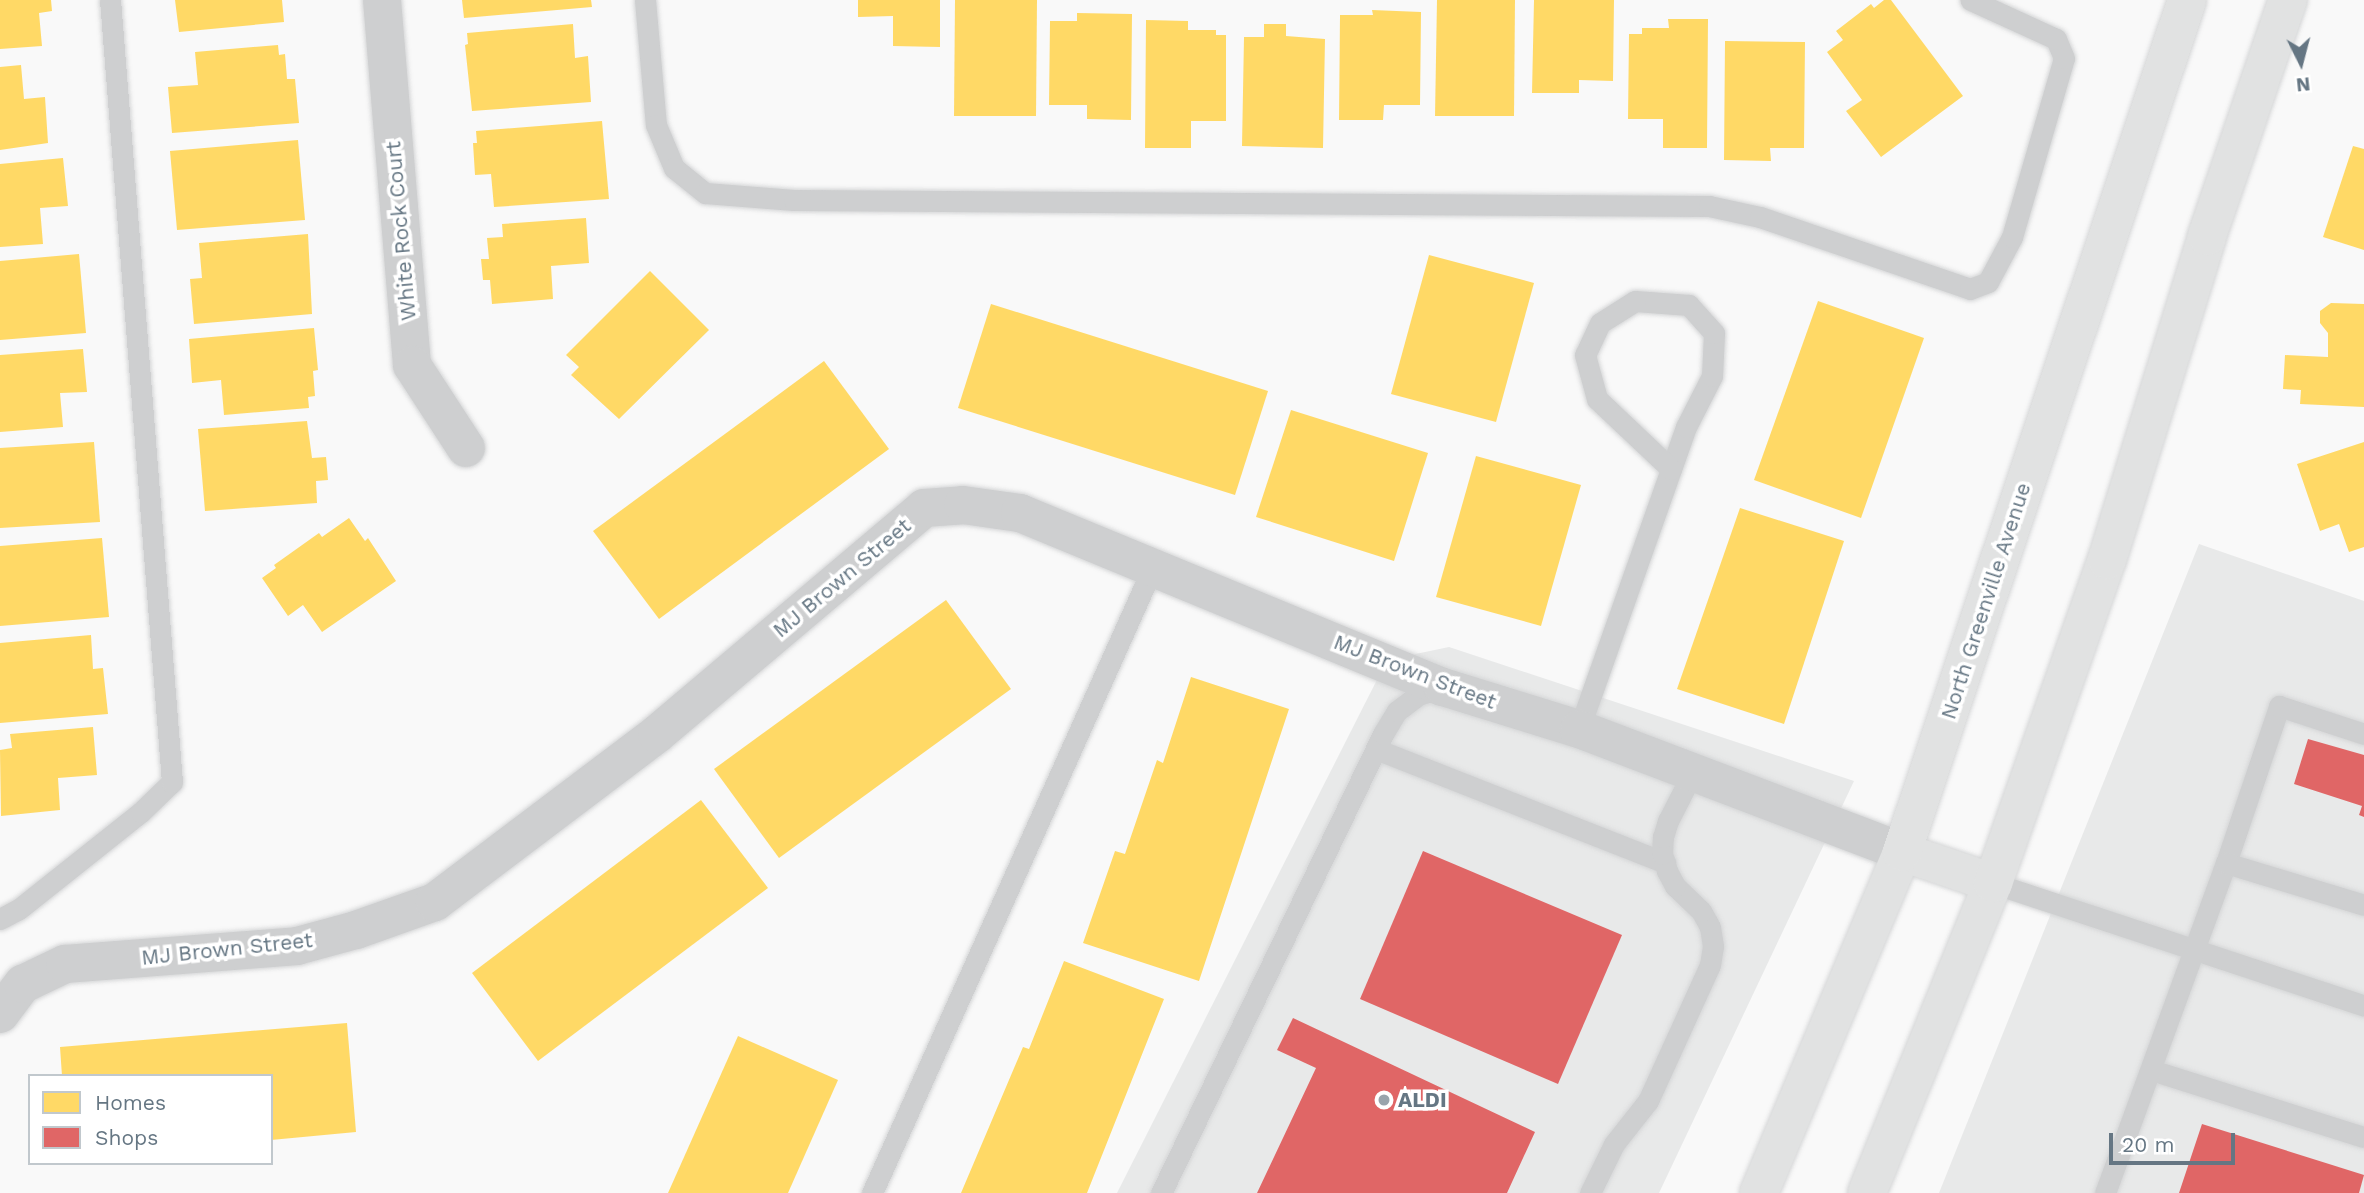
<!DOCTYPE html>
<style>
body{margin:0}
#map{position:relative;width:2364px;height:1193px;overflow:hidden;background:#f9f9f9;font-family:"Work Sans",sans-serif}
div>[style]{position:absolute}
.built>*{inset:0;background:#e8e9e9}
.homes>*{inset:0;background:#ffd966}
.shops>*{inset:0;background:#e06666}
.roads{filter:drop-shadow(0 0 2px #d5d6d7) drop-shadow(0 0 2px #d5d6d7)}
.lane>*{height:21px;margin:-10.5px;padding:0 10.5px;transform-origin:10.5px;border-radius:10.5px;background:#cecfd0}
.street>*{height:38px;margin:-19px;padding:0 19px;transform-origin:19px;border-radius:19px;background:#cecfd0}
.secondary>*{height:38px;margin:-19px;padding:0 19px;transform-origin:19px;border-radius:19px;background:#e1e2e2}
.dots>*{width:19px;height:19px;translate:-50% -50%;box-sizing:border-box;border:4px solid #fff;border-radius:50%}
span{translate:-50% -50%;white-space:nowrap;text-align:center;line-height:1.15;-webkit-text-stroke:7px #fff;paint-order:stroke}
.street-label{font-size:21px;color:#657683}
.poi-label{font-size:21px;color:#657683;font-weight:700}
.left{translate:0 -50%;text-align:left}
.legend{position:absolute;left:28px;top:1074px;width:245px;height:91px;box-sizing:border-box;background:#fff;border:2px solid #c1c8cd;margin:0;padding:9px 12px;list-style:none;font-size:21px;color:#657683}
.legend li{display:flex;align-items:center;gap:14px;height:35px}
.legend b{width:35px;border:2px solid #c1c8cd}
.north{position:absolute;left:2266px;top:28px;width:70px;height:70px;-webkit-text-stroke:5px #fff;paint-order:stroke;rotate:174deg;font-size:19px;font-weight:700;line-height:28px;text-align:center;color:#657683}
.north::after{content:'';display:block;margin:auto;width:24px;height:32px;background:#657683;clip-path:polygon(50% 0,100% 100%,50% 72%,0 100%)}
.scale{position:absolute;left:2109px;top:1133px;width:126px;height:32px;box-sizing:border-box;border:4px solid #657683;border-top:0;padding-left:9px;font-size:21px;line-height:24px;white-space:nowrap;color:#657683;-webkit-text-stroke:5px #fff;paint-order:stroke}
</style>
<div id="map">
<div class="built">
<div style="clip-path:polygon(2199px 544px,2364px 601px,2364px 1193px,1939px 1193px)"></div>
<div style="clip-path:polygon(1449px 647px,1854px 781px,1659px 1193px,1117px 1193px,1387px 660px)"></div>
</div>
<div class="homes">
<div style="clip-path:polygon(0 0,51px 0,52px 11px,39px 13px,42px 46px,0 49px)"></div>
<div style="clip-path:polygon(175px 0,282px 0,284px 22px,179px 32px)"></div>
<div style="clip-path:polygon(462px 0,591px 0,592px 7px,464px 18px)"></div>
<div style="clip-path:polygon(858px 0,940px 0,940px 47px,893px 46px,893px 16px,858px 17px)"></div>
<div style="clip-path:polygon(955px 0,1037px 0,1036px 116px,954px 116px)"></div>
<div style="clip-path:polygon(1437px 0,1515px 0,1514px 116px,1435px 116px)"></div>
<div style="clip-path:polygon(1534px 0,1614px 0,1613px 81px,1579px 80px,1579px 93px,1532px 93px)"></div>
<div style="clip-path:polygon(1884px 0,1891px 0,1963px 96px,1881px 157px,1846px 111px,1862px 100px,1827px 52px,1843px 40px,1836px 31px,1871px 4px,1874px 8px)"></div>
<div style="clip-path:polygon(1372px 10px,1421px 12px,1420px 105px,1384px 105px,1383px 120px,1339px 120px,1340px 15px,1373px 15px)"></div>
<div style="clip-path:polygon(1077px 13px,1132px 14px,1131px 120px,1087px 119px,1087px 105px,1049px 105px,1050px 21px,1077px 21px)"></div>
<div style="clip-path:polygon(1668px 19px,1708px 19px,1707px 148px,1663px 148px,1663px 119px,1628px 119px,1629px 34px,1642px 34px,1642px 28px,1669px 28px)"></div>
<div style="clip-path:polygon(1146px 20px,1188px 21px,1188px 30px,1216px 30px,1216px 35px,1226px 35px,1226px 121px,1191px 121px,1191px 148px,1145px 148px)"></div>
<div style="clip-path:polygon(573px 24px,575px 58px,588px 56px,591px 102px,472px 111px,465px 45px,468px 44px,467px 33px)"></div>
<div style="clip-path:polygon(1264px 24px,1286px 24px,1286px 36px,1325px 39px,1323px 148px,1242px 146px,1244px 37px,1264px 37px)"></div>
<div style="clip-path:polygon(1725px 41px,1805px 42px,1804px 148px,1770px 148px,1771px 161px,1724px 160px)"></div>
<div style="clip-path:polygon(278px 45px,279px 55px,285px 54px,287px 79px,295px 79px,299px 123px,172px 133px,168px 87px,198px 85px,195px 52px)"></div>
<div style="clip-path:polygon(21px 65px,24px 99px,45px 97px,48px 143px,0 150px,0 67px)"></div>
<div style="clip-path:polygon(602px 121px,609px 199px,494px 207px,491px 174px,475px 175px,473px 143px,477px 143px,476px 131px)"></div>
<div style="clip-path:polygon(298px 140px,305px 220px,177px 230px,170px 151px)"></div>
<div style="clip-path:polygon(2353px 146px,2364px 149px,2364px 250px,2323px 237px)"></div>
<div style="clip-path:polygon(63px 158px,68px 206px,40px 208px,43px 244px,0 247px,0 164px)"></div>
<div style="clip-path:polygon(586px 218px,589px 263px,551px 266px,553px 299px,492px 304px,490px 280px,483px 280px,481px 259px,489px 259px,487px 238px,503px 237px,502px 224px)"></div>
<div style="clip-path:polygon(308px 234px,312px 314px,194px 324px,190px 279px,202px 278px,199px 243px)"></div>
<div style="clip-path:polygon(79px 254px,86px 333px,0 340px,0 261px)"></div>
<div style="clip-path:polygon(1429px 255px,1534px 283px,1496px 422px,1391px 394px)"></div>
<div style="clip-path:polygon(650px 271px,709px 330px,619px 419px,571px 375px,579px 367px,566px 355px)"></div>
<div style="clip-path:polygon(1818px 301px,1924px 338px,1861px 518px,1754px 480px)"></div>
<div style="clip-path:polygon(2331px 303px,2364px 304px,2364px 407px,2300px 404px,2301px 390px,2283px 389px,2285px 355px,2328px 357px,2328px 333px,2320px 323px,2320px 311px)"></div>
<div style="clip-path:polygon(991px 304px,1268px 391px,1235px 495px,958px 408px)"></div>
<div style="clip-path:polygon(314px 328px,318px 370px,313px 371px,315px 396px,308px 397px,309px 408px,224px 415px,221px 380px,192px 383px,189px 339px)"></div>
<div style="clip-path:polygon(83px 349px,87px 392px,60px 393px,63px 427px,0 432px,0 355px)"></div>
<div style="clip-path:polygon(824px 361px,889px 449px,659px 619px,593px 531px)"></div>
<div style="clip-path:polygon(1291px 410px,1428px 453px,1394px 561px,1256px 517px)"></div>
<div style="clip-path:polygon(307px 421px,312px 458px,326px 457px,328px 480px,316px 481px,317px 503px,205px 511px,198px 429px)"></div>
<div style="clip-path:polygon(94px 442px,100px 522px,0 528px,0 448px)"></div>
<div style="clip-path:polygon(2364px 442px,2364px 547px,2349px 552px,2339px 524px,2320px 531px,2297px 464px)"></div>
<div style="clip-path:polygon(1476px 456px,1581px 485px,1541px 626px,1436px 597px)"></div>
<div style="clip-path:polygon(1740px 508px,1844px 541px,1784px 724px,1677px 689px)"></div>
<div style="clip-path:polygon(349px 518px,365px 541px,368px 538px,396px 581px,322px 632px,303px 605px,288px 616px,262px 578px,276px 568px,274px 565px,319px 533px,322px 537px)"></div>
<div style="clip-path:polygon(102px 538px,109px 617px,0 626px,0 546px)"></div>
<div style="clip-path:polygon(946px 600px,1011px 689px,779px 858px,714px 769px)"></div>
<div style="clip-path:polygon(91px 635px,93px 669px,103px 668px,108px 714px,0 723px,0 643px)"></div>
<div style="clip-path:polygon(1191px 677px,1289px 709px,1199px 981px,1083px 943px,1115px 851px,1125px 854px,1157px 760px,1163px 763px)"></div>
<div style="clip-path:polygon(93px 727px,97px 775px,58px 778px,60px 810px,1px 816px,0 750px,12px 748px,10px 734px)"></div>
<div style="clip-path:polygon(701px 800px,768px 888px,538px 1061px,472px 973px)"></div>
<div style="clip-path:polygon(1064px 961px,1164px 999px,1087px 1193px,961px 1193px,1023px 1047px,1029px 1049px)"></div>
<div style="clip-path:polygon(347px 1023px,356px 1132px,271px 1140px,271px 1076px,62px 1076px,60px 1047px)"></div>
<div style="clip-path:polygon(738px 1036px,838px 1080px,788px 1193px,668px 1193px)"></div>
</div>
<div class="shops">
<div style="clip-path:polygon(2308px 739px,2364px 755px,2364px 817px,2359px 815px,2362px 806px,2294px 784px)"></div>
<div style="clip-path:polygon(1423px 851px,1622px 935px,1558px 1084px,1360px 999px)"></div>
<div style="clip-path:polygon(1293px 1018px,1535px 1132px,1507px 1193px,1257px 1193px,1316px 1068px,1277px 1050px)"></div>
<div style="clip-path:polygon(2202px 1124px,2364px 1175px,2359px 1193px,2179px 1193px)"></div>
</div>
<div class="roads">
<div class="lane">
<div style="left:645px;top:0;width:125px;rotate:85deg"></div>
<div style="left:656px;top:125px;width:47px;rotate:67.3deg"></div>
<div style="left:674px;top:168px;width:40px;rotate:39deg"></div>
<div style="left:705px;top:193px;width:89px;rotate:4.5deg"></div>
<div style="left:794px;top:200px;width:915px;rotate:0.38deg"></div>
<div style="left:1709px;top:206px;width:52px;rotate:12.2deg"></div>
<div style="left:1760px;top:217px;width:222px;rotate:18.9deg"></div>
<div style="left:1970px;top:289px;width:19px;rotate:-21deg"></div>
<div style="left:1988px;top:282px;width:51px;rotate:-61.9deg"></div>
<div style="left:2012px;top:237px;width:186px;rotate:-73.8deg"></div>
<div style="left:2064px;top:58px;width:21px;rotate:-113deg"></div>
<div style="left:2056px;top:39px;width:94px;rotate:-155.4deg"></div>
<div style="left:1579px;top:729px;width:320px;rotate:-70.5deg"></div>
<div style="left:1686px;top:427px;width:57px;rotate:-63deg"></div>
<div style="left:1712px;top:376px;width:43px;rotate:-87.3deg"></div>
<div style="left:1714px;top:333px;width:38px;rotate:-132deg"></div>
<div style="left:1689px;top:305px;width:54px;rotate:-175.8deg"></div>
<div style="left:1635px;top:301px;width:41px;rotate:147.8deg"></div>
<div style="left:1600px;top:323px;width:35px;rotate:115deg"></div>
<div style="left:1585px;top:355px;width:46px;rotate:74.7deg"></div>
<div style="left:1597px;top:399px;width:102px;rotate:43.4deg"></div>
<div style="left:1376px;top:749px;width:311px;rotate:21.5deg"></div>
<div style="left:2226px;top:863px;width:166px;rotate:-71.3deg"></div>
<div style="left:2279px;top:706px;width:89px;rotate:18.2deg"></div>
<div style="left:1993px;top:883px;width:391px;rotate:18.3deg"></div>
<div style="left:0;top:919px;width:21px;rotate:-28deg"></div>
<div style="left:19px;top:909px;width:156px;rotate:-38.5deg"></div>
<div style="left:141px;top:812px;width:43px;rotate:-44.1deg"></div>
<div style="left:172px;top:782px;width:784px;rotate:-94.53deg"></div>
<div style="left:2151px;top:1070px;width:223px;rotate:17.5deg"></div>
<div style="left:872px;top:1193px;width:686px;rotate:-65.83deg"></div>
<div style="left:1161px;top:1193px;width:510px;rotate:-64.19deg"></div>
<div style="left:1383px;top:734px;width:27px;rotate:-59deg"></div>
<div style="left:1397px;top:711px;width:26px;rotate:-37deg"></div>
<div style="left:1418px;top:695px;width:26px;rotate:-18deg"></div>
<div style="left:1590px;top:1193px;width:55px;rotate:-63.9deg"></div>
<div style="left:1614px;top:1144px;width:55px;rotate:-51.7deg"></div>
<div style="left:1648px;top:1101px;width:149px;rotate:-65.5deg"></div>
<div style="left:1710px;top:965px;width:19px;rotate:-81deg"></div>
<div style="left:1713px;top:946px;width:19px;rotate:-99deg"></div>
<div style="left:1710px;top:927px;width:18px;rotate:-119deg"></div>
<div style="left:1701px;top:911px;width:36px;rotate:-136deg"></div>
<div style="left:1675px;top:886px;width:17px;rotate:-118deg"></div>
<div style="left:1667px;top:871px;width:18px;rotate:-106deg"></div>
<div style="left:1662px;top:854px;width:17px;rotate:-87deg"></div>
<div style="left:1663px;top:837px;width:17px;rotate:-73deg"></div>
<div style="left:1668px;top:821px;width:55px;rotate:-63deg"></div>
<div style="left:2105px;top:1193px;width:351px;rotate:-69.9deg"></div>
<div style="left:2226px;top:863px;width:144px;rotate:16.9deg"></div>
</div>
<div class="street">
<div style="left:382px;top:0;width:366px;rotate:85.3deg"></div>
<div style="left:412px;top:365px;width:99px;rotate:57deg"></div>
<div style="left:0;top:1014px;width:38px;rotate:-53deg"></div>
<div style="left:23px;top:984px;width:47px;rotate:-25.5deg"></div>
<div style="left:65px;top:964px;width:233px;rotate:-4.4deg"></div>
<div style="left:297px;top:946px;width:61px;rotate:-15.2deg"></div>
<div style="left:356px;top:930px;width:84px;rotate:-19.5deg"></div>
<div style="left:435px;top:902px;width:278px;rotate:-37.1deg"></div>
<div style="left:657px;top:734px;width:350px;rotate:-40.2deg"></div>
<div style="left:924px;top:508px;width:39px;rotate:-4deg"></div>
<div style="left:963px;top:505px;width:58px;rotate:8deg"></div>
<div style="left:1020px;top:513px;width:457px;rotate:22.4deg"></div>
<div style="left:1443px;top:687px;width:142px;rotate:17.2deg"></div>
<div style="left:1579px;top:729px;width:346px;rotate:20.8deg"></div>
</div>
<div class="secondary">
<div style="left:1902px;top:852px;width:96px;rotate:18.8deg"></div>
<div style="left:1759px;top:1193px;width:370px;rotate:-67.2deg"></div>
<div style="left:1902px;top:852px;width:898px;rotate:-71.5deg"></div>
<div style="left:1867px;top:1193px;width:335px;rotate:-67.9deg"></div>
<div style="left:1993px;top:883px;width:343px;rotate:-70.6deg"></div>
<div style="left:2107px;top:560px;width:339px;rotate:-72.8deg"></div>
<div style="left:2207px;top:236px;width:250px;rotate:-71.1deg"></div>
</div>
</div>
<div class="dots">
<div style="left:1384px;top:1100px;background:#99a4ac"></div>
</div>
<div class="street-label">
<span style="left:401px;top:231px;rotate:-95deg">White Rock Court</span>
<span style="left:842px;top:578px;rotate:-40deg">MJ Brown Street</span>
<span style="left:1986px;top:601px;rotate:-72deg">North Greenville Avenue</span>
<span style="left:1415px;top:672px;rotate:21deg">MJ Brown Street</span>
<span style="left:227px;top:949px;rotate:-6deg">MJ Brown Street</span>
</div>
<div class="poi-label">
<span class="left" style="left:1398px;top:1100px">ALDI</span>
</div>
<ul class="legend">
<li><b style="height:19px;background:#ffd966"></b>Homes</li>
<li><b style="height:19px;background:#e06666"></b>Shops</li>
</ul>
<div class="north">N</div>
<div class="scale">20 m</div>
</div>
